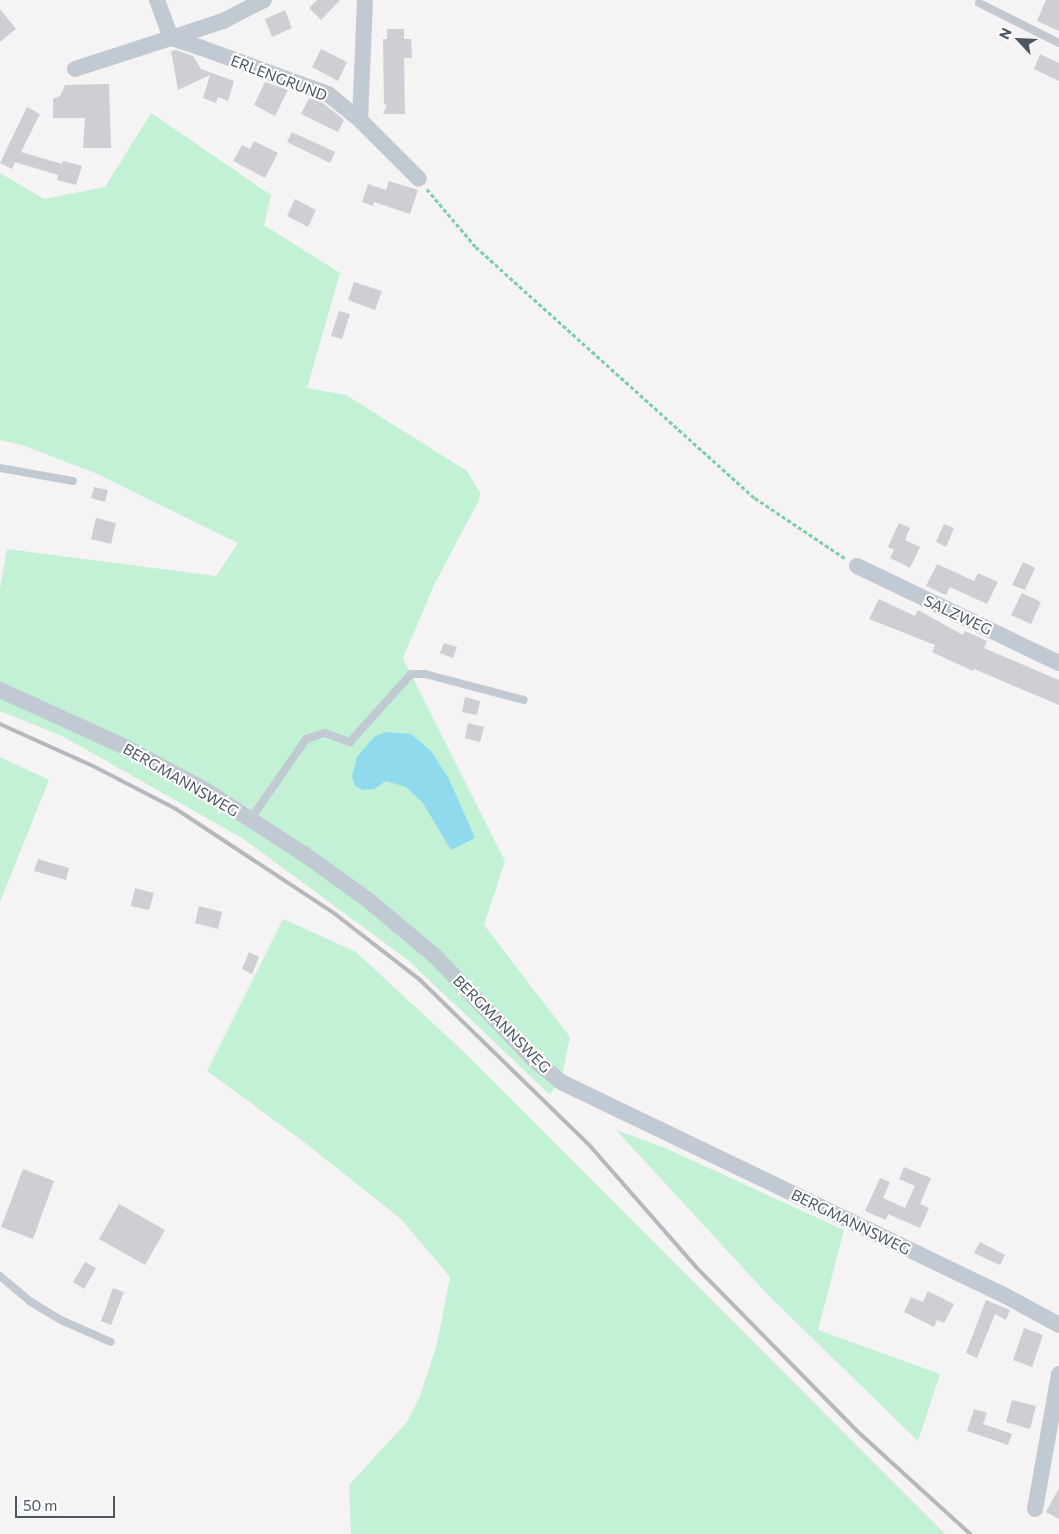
<!DOCTYPE html>
<style>
body{margin:0}
#map{position:relative;width:1059px;height:1534px;overflow:hidden;background:#f5f3f3;font-family:Commissioner,sans-serif}
div>[style]{position:absolute}
.green>*{inset:0;background:#c3f1d5}
.water>*{inset:0;background:#90daee}
.building>*{inset:0;background:#cdcfd5}
.path>*{height:2.5px;margin-top:-1.25px;transform-origin:0;background:repeating-linear-gradient(90deg,#7ad0a6 0 4px,transparent 0 6.5px)}
.service>*{height:8px;margin:-4px;padding:0 4px;transform-origin:4px;border-radius:4px;background:#c1cad2}
.minor>*{height:16px;margin:-8px;padding:0 8px;transform-origin:8px;border-radius:8px;background:#c1cad2}
.rail>*{height:4px;margin:-2px;padding:0 2px;transform-origin:2px;border-radius:2px;background:#b5b8bd}
span{translate:-50% -50%;white-space:nowrap;text-align:center;line-height:1.15;-webkit-text-stroke:4px #fff;paint-order:stroke}
.street-label{font-size:15px;color:#4a5661}
.north{position:absolute;left:994px;top:15px;width:50px;height:50px;-webkit-text-stroke:4px #fff;paint-order:stroke;rotate:295deg;font-size:14px;font-weight:700;line-height:20px;text-align:center;color:#4a5661}
.north::after{content:'';display:block;margin:auto;width:18px;height:22px;background:#4a5661;clip-path:polygon(50% 0,100% 100%,50% 72%,0 100%)}
.scale{position:absolute;left:15px;top:1496px;width:100px;height:22px;box-sizing:border-box;border:2px solid #4a5661;border-top:0;padding-left:6px;font-size:15px;line-height:18px;white-space:nowrap;color:#4a5661;-webkit-text-stroke:4px #fff;paint-order:stroke}
</style>
<div id="map">
<div class="green">
<div style="clip-path:polygon(151px 113px,271px 195px,264px 225px,340px 273px,307px 388px,346px 395px,467px 471px,480px 493px,479px 500px,434px 585px,403px 658px,505px 861px,484px 925px,570px 1037px,563px 1071px,550px 1095px,408px 960px,242px 838px,62px 736px,0 711px,0 589px,7px 549px,216px 576px,238px 543px,93px 472px,22px 445px,0 440px,0 173px,44px 199px,105px 187px)"></div>
<div style="clip-path:polygon(0 757px,49px 780px,0 902px)"></div>
<div style="clip-path:polygon(283px 919px,356px 952px,466px 1054px,945px 1534px,351px 1534px,349px 1485px,407px 1422px,420px 1396px,437px 1344px,450px 1277px,401px 1219px,304px 1142px,207px 1071px)"></div>
<div style="clip-path:polygon(616px 1130px,665px 1148px,844px 1230px,818px 1330px,940px 1374px,918px 1441px,769px 1296px)"></div>
</div>
<div class="water">
<div style="clip-path:polygon(385px 732px,411px 734px,431px 751px,449px 779px,475px 838px,451px 850px,423px 803px,406px 787px,386px 781px,374px 789px,363px 790px,355px 786px,352px 776px,357px 757px,374px 737px)"></div>
</div>
<div class="building">
<div style="clip-path:polygon(317px 0,340px 0,321px 20px,309px 8px)"></div>
<div style="clip-path:polygon(1046px 0,1059px 0,1059px 31px,1037px 21px)"></div>
<div style="clip-path:polygon(0 9px,16px 29px,0 42px)"></div>
<div style="clip-path:polygon(285px 10px,292px 28px,272px 37px,265px 19px)"></div>
<div style="clip-path:polygon(387px 29px,404px 29px,404px 39px,411px 39px,412px 58px,404px 58px,405px 114px,383px 114px,387px 105px,384px 104px,383px 39px,387px 39px)"></div>
<div style="clip-path:polygon(321px 49px,347px 62px,338px 81px,312px 67px)"></div>
<div style="clip-path:polygon(176px 50px,193px 56px,201px 69px,234px 81px,228px 101px,218px 97px,216px 103px,203px 98px,210px 75px,178px 90px,171px 51px)"></div>
<div style="clip-path:polygon(1040px 54px,1059px 63px,1059px 81px,1034px 69px)"></div>
<div style="clip-path:polygon(265px 82px,288px 90px,275px 116px,254px 105px)"></div>
<div style="clip-path:polygon(109px 84px,111px 148px,83px 148px,85px 118px,53px 118px,53px 99px,60px 96px,65px 85px)"></div>
<div style="clip-path:polygon(309px 98px,323px 103px,344px 120px,338px 132px,301px 114px)"></div>
<div style="clip-path:polygon(27px 107px,40px 114px,21px 152px,62px 164px,63px 161px,82px 166px,76px 185px,57px 180px,58px 175px,15px 162px,12px 169px,0 163px)"></div>
<div style="clip-path:polygon(292px 132px,335px 152px,330px 163px,287px 142px)"></div>
<div style="clip-path:polygon(254px 141px,278px 153px,265px 178px,233px 161px,242px 145px,250px 149px)"></div>
<div style="clip-path:polygon(389px 181px,418px 190px,410px 214px,374px 202px,373px 206px,362px 202px,368px 184px,386px 190px)"></div>
<div style="clip-path:polygon(295px 199px,316px 210px,308px 227px,287px 216px)"></div>
<div style="clip-path:polygon(354px 282px,382px 291px,375px 310px,348px 300px)"></div>
<div style="clip-path:polygon(339px 311px,350px 314px,342px 339px,331px 336px)"></div>
<div style="clip-path:polygon(94px 487px,108px 490px,105px 502px,91px 498px)"></div>
<div style="clip-path:polygon(96px 518px,116px 523px,111px 544px,91px 539px)"></div>
<div style="clip-path:polygon(899px 523px,910px 528px,905px 540px,920px 547px,910px 568px,890px 558px,894px 550px,888px 547px)"></div>
<div style="clip-path:polygon(944px 524px,954px 528px,946px 547px,936px 542px)"></div>
<div style="clip-path:polygon(1023px 562px,1035px 568px,1025px 590px,1012px 585px)"></div>
<div style="clip-path:polygon(937px 564px,974px 581px,978px 573px,998px 582px,987px 604px,950px 587px,946px 595px,926px 586px)"></div>
<div style="clip-path:polygon(1022px 593px,1041px 602px,1031px 624px,1011px 615px)"></div>
<div style="clip-path:polygon(879px 599px,915px 616px,918px 610px,963px 635px,965px 631px,987px 641px,984px 648px,1059px 680px,1059px 705px,974px 669px,973px 671px,932px 652px,935px 645px,869px 619px)"></div>
<div style="clip-path:polygon(444px 643px,457px 647px,453px 658px,440px 653px)"></div>
<div style="clip-path:polygon(465px 697px,480px 701px,477px 715px,462px 712px)"></div>
<div style="clip-path:polygon(468px 723px,484px 727px,480px 742px,465px 738px)"></div>
<div style="clip-path:polygon(38px 859px,69px 868px,66px 880px,34px 871px)"></div>
<div style="clip-path:polygon(135px 888px,154px 893px,149px 910px,131px 906px)"></div>
<div style="clip-path:polygon(199px 906px,222px 912px,218px 929px,195px 923px)"></div>
<div style="clip-path:polygon(249px 952px,259px 957px,252px 974px,242px 969px)"></div>
<div style="clip-path:polygon(904px 1167px,931px 1178px,920px 1204px,929px 1208px,920px 1228px,888px 1214px,886px 1220px,865px 1211px,880px 1178px,890px 1182px,883px 1198px,905px 1208px,915px 1186px,899px 1179px)"></div>
<div style="clip-path:polygon(23px 1169px,54px 1181px,33px 1239px,1px 1227px)"></div>
<div style="clip-path:polygon(119px 1204px,165px 1230px,145px 1265px,99px 1239px)"></div>
<div style="clip-path:polygon(980px 1242px,1005px 1255px,1000px 1265px,974px 1253px)"></div>
<div style="clip-path:polygon(85px 1262px,96px 1268px,84px 1289px,73px 1282px)"></div>
<div style="clip-path:polygon(113px 1288px,124px 1292px,111px 1325px,101px 1321px)"></div>
<div style="clip-path:polygon(928px 1291px,954px 1304px,944px 1323px,937px 1320px,934px 1327px,904px 1312px,911px 1297px,923px 1302px)"></div>
<div style="clip-path:polygon(986px 1300px,1010px 1310px,1006px 1320px,995px 1314px,977px 1358px,966px 1353px)"></div>
<div style="clip-path:polygon(1024px 1328px,1043px 1335px,1032px 1367px,1013px 1360px)"></div>
<div style="clip-path:polygon(1012px 1400px,1036px 1406px,1030px 1429px,1006px 1422px)"></div>
<div style="clip-path:polygon(974px 1409px,987px 1413px,983px 1424px,1012px 1434px,1008px 1445px,967px 1431px)"></div>
<div style="clip-path:polygon(1059px 1488px,1059px 1519px,1046px 1512px)"></div>
</div>
<div class="path">
<div style="left:427px;top:189px;width:76px;rotate:49.8deg"></div>
<div style="left:476px;top:247px;width:375px;rotate:42deg"></div>
<div style="left:755px;top:498px;width:108px;rotate:33.7deg"></div>
</div>
<div class="service">
<div style="left:979px;top:3px;width:89px;rotate:26.6deg"></div>
<div style="left:0;top:468px;width:74px;rotate:10.1deg"></div>
<div style="left:250px;top:820px;width:98px;rotate:-55.3deg"></div>
<div style="left:306px;top:739px;width:20px;rotate:-18deg"></div>
<div style="left:325px;top:733px;width:27px;rotate:20deg"></div>
<div style="left:350px;top:742px;width:91px;rotate:-48.1deg"></div>
<div style="left:411px;top:674px;width:14px"></div>
<div style="left:425px;top:674px;width:102px;rotate:14.7deg"></div>
<div style="left:0;top:1276px;width:40px;rotate:40deg"></div>
<div style="left:31px;top:1302px;width:37px;rotate:31deg"></div>
<div style="left:63px;top:1321px;width:52px;rotate:23.6deg"></div>
</div>
<div class="minor">
<div style="left:157px;top:0;width:40px;rotate:69.8deg"></div>
<div style="left:171px;top:38px;width:55px;rotate:-18.1deg"></div>
<div style="left:223px;top:21px;width:46px;rotate:-27.1deg"></div>
<div style="left:75px;top:69px;width:101px;rotate:-17.9deg"></div>
<div style="left:171px;top:38px;width:33px;rotate:18deg"></div>
<div style="left:202px;top:48px;width:134px;rotate:20.1deg"></div>
<div style="left:328px;top:94px;width:41px;rotate:39.1deg"></div>
<div style="left:360px;top:120px;width:83px;rotate:45deg"></div>
<div style="left:360px;top:120px;width:120px;rotate:-87.6deg"></div>
<div style="left:857px;top:566px;width:224px;rotate:25.7deg"></div>
<div style="left:0;top:690px;width:137px;rotate:24.5deg"></div>
<div style="left:125px;top:747px;width:91px;rotate:28.3deg"></div>
<div style="left:205px;top:790px;width:118px;rotate:32.9deg"></div>
<div style="left:304px;top:854px;width:79px;rotate:35.7deg"></div>
<div style="left:368px;top:900px;width:87px;rotate:39.9deg"></div>
<div style="left:435px;top:956px;width:142px;rotate:46.4deg"></div>
<div style="left:533px;top:1059px;width:36px;rotate:39deg"></div>
<div style="left:561px;top:1082px;width:489px;rotate:25.7deg"></div>
<div style="left:1002px;top:1294px;width:65px;rotate:28.5deg"></div>
<div style="left:1035px;top:1509px;width:137px;rotate:-79.9deg"></div>
</div>
<div class="rail">
<div style="left:0;top:724px;width:102px;rotate:24.3deg"></div>
<div style="left:93px;top:766px;width:93px;rotate:27.4deg"></div>
<div style="left:176px;top:809px;width:191px;rotate:33.4deg"></div>
<div style="left:335px;top:914px;width:108px;rotate:37.8deg"></div>
<div style="left:420px;top:980px;width:239px;rotate:44.3deg"></div>
<div style="left:591px;top:1147px;width:158px;rotate:48.8deg"></div>
<div style="left:695px;top:1266px;width:231px;rotate:45.5deg"></div>
<div style="left:857px;top:1431px;width:153px;rotate:42.3deg"></div>
</div>
<div class="street-label">
<span style="left:279px;top:78px;rotate:21deg">ERLENGRUND</span>
<span style="left:958px;top:615px;rotate:25deg">SALZWEG</span>
<span style="left:181px;top:780px;rotate:30deg">BERGMANNSWEG</span>
<span style="left:502px;top:1024px;rotate:45deg">BERGMANNSWEG</span>
<span style="left:851px;top:1222px;rotate:26deg">BERGMANNSWEG</span>
</div>
<div class="north">N</div>
<div class="scale">50 m</div>
</div>
